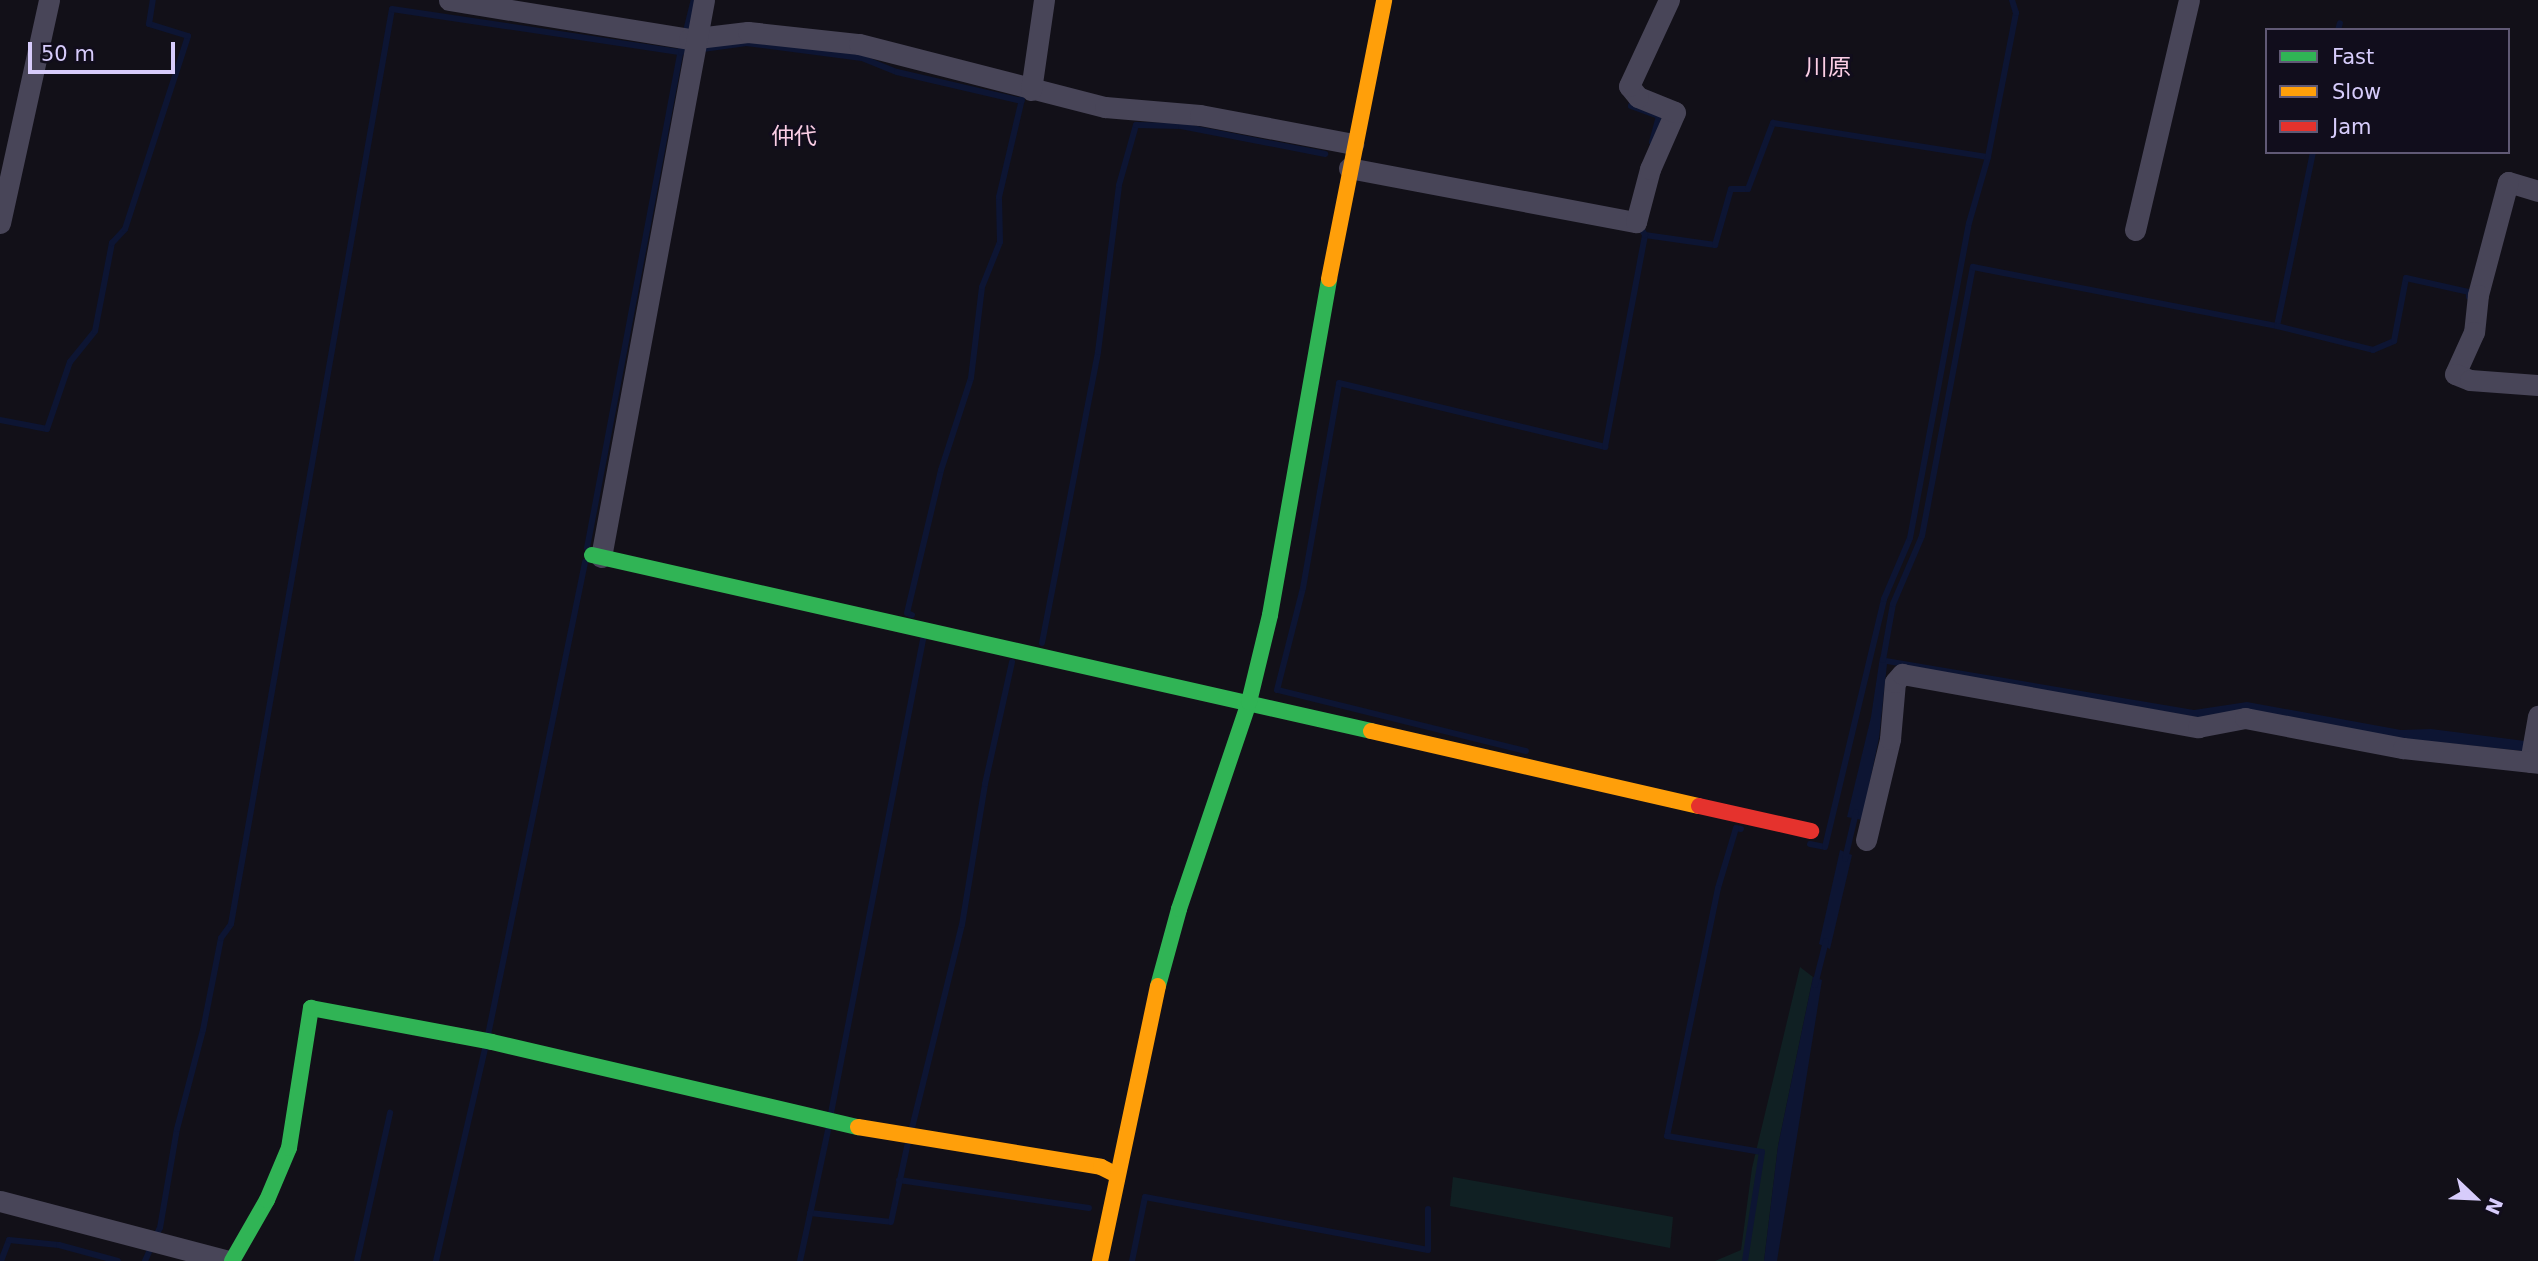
<!DOCTYPE html>
<meta charset="utf-8">
<style>
body{margin:0}
#map{position:relative;width:2538px;height:1261px;overflow:hidden;background:#121018;font-family:"DejaVu Sans","Noto Sans JP",sans-serif}
div>[style]{position:absolute}
.green>*{inset:0;background:#102023}
.water>*{inset:0;background:#0d1533}
.stream>*{height:6px;margin:-3px;padding:0 3px;transform-origin:3px;border-radius:3px;background:#0d1533}
.street>*{height:21px;margin:-10.5px;padding:0 10.5px;transform-origin:10.5px;border-radius:10.5px;background:#484558}
.fast>*{height:16px;margin:-8px;padding:0 8px;transform-origin:8px;border-radius:8px;background:#30b455}
.slow>*{height:16px;margin:-8px;padding:0 8px;transform-origin:8px;border-radius:8px;background:#ff9f0a}
.jam>*{height:16px;margin:-8px;padding:0 8px;transform-origin:8px;border-radius:8px;background:#e5322d}
span{translate:-50% -50%;white-space:nowrap;text-align:center;line-height:1.15;-webkit-text-stroke:6px #110d1c;paint-order:stroke}
.neighbourhood-label{font-size:23px;color:#fbcee5}
.legend{position:absolute;left:2265px;top:28px;width:245px;height:126px;box-sizing:border-box;background:#110d1c;border:2px solid #605975;margin:0;padding:9px 12px;list-style:none;font-size:21px;color:#d7ccfb}
.legend li{display:flex;align-items:center;gap:14px;height:35px}
.legend b{width:35px;border:2px solid #605975}
.north{position:absolute;left:2440px;top:1163px;width:70px;height:70px;-webkit-text-stroke:5px #110d1c;paint-order:stroke;rotate:113deg;font-size:19px;font-weight:700;line-height:28px;text-align:center;color:#d7ccfb}
.north::after{content:'';display:block;margin:auto;width:24px;height:32px;background:#d7ccfb;clip-path:polygon(50% 0,100% 100%,50% 72%,0 100%)}
.scale{position:absolute;left:28px;top:42px;width:147px;height:32px;box-sizing:border-box;border:4px solid #d7ccfb;border-top:0;padding-left:9px;font-size:21px;line-height:24px;white-space:nowrap;color:#d7ccfb;-webkit-text-stroke:5px #110d1c;paint-order:stroke}
</style>
<div id="map">
<div class="green">
<div style="clip-path:polygon(1800px 967px,1813px 977px,1778px 1146px,1764px 1261px,1715px 1261px,1741px 1250px,1752px 1168px)"></div>
<div style="clip-path:polygon(1453px 1177px,1673px 1217px,1670px 1248px,1450px 1206px)"></div>
</div>
<div class="water">
<div style="clip-path:polygon(1880px 657px,2194px 710px,2247px 702px,2401px 730px,2431px 729px,2525px 741px,2523px 751px,2196px 717px,1887px 664px,1879px 738px,1862px 820px,1847px 817px,1871px 717px)"></div>
<div style="clip-path:polygon(1840px 850px,1852px 855px,1830px 949px,1819px 944px)"></div>
<div style="clip-path:polygon(1813px 977px,1822px 980px,1777px 1261px,1764px 1261px,1778px 1146px)"></div>
</div>
<div class="stream">
<div style="left:2338px;top:30px;width:7px;rotate:-74deg"></div>
<div style="left:685px;top:35px;width:36px;rotate:-76deg"></div>
<div style="left:1633px;top:100px;width:6px;rotate:108deg"></div>
<div style="left:1631px;top:106px;width:30px;rotate:20deg"></div>
<div style="left:1659px;top:116px;width:27px;rotate:105deg"></div>
<div style="left:1645px;top:235px;width:71px;rotate:8.1deg"></div>
<div style="left:1715px;top:245px;width:58px;rotate:-74.1deg"></div>
<div style="left:1731px;top:189px;width:17px"></div>
<div style="left:1748px;top:189px;width:71px;rotate:-69.3deg"></div>
<div style="left:1773px;top:123px;width:218px;rotate:9deg"></div>
<div style="left:2277px;top:326px;width:178px;rotate:-78.3deg"></div>
<div style="left:0;top:420px;width:48px;rotate:10.8deg"></div>
<div style="left:47px;top:429px;width:71px;rotate:-71.1deg"></div>
<div style="left:70px;top:362px;width:40px;rotate:-51deg"></div>
<div style="left:95px;top:331px;width:90px;rotate:-79.1deg"></div>
<div style="left:112px;top:243px;width:19px;rotate:-47deg"></div>
<div style="left:125px;top:229px;width:203px;rotate:-71.9deg"></div>
<div style="left:188px;top:36px;width:41px;rotate:-162.9deg"></div>
<div style="left:149px;top:24px;width:24px;rotate:-81deg"></div>
<div style="left:587px;top:548px;width:508px;rotate:-79.33deg"></div>
<div style="left:912px;top:615px;width:5px;rotate:-158deg"></div>
<div style="left:907px;top:613px;width:147px;rotate:-76.6deg"></div>
<div style="left:941px;top:470px;width:97px;rotate:-71.9deg"></div>
<div style="left:971px;top:378px;width:92px;rotate:-83.1deg"></div>
<div style="left:982px;top:287px;width:48px;rotate:-68.2deg"></div>
<div style="left:1000px;top:242px;width:45px;rotate:-91.3deg"></div>
<div style="left:999px;top:197px;width:101px;rotate:-76.8deg"></div>
<div style="left:1042px;top:643px;width:296px;rotate:-79.1deg"></div>
<div style="left:1098px;top:352px;width:168px;rotate:-82.8deg"></div>
<div style="left:1119px;top:185px;width:62px;rotate:-74.2deg"></div>
<div style="left:1136px;top:125px;width:45px;rotate:1.3deg"></div>
<div style="left:1181px;top:126px;width:147px;rotate:11deg"></div>
<div style="left:1883px;top:660px;width:57px;rotate:-79.9deg"></div>
<div style="left:1893px;top:604px;width:74px;rotate:-66.9deg"></div>
<div style="left:1922px;top:536px;width:274px;rotate:-79.3deg"></div>
<div style="left:1973px;top:267px;width:310px;rotate:11deg"></div>
<div style="left:2277px;top:326px;width:99px;rotate:14deg"></div>
<div style="left:2373px;top:350px;width:23px;rotate:-23deg"></div>
<div style="left:2394px;top:341px;width:64px;rotate:-79.2deg"></div>
<div style="left:2406px;top:278px;width:65px;rotate:12.5deg"></div>
<div style="left:2469px;top:292px;width:5px;rotate:90deg"></div>
<div style="left:1526px;top:751px;width:256px;rotate:-166.2deg"></div>
<div style="left:1277px;top:690px;width:105px;rotate:-75.7deg"></div>
<div style="left:1303px;top:588px;width:208px;rotate:-80deg"></div>
<div style="left:1339px;top:383px;width:274px;rotate:13.5deg"></div>
<div style="left:1605px;top:447px;width:216px;rotate:-79.3deg"></div>
<div style="left:1645px;top:235px;width:12px;rotate:-121deg"></div>
<div style="left:1741px;top:829px;width:5px;rotate:-169deg"></div>
<div style="left:1736px;top:828px;width:63px;rotate:106.7deg"></div>
<div style="left:1718px;top:888px;width:253px;rotate:101.6deg"></div>
<div style="left:1667px;top:1136px;width:96px;rotate:9.6deg"></div>
<div style="left:1762px;top:1152px;width:110px;rotate:98.9deg"></div>
<div style="left:1810px;top:844px;width:15px;rotate:11deg"></div>
<div style="left:1825px;top:847px;width:255px;rotate:-76.6deg"></div>
<div style="left:1884px;top:599px;width:66px;rotate:-66.9deg"></div>
<div style="left:1910px;top:538px;width:320px;rotate:-79.4deg"></div>
<div style="left:1969px;top:223px;width:69px;rotate:-73.9deg"></div>
<div style="left:1988px;top:157px;width:147px;rotate:-79deg"></div>
<div style="left:2016px;top:13px;width:14px;rotate:-107deg"></div>
<div style="left:1845px;top:859px;width:48px;rotate:-76.8deg"></div>
<div style="left:1815px;top:985px;width:45px;rotate:-76deg"></div>
<div style="left:488px;top:1035px;width:483px;rotate:-78.4deg"></div>
<div style="left:831px;top:1113px;width:483px;rotate:-79deg"></div>
<div style="left:912px;top:1128px;width:209px;rotate:-76.2deg"></div>
<div style="left:962px;top:925px;width:143px;rotate:-80.7deg"></div>
<div style="left:985px;top:784px;width:125px;rotate:-77.5deg"></div>
<div style="left:899px;top:1180px;width:192px;rotate:8.4deg"></div>
<div style="left:810px;top:1213px;width:81px;rotate:6.3deg"></div>
<div style="left:891px;top:1222px;width:82px;rotate:-78deg"></div>
<div style="left:1px;top:1261px;width:22px;rotate:-69deg"></div>
<div style="left:9px;top:1240px;width:50px;rotate:5.7deg"></div>
<div style="left:59px;top:1245px;width:61px;rotate:15.2deg"></div>
<div style="left:145px;top:1261px;width:36px;rotate:-66deg"></div>
<div style="left:160px;top:1228px;width:100px;rotate:-80.3deg"></div>
<div style="left:177px;top:1129px;width:102px;rotate:-75.3deg"></div>
<div style="left:203px;top:1030px;width:94px;rotate:-78.9deg"></div>
<div style="left:221px;top:938px;width:17px;rotate:-54deg"></div>
<div style="left:231px;top:924px;width:929px;rotate:-80.02deg"></div>
<div style="left:392px;top:9px;width:292px;rotate:8.5deg"></div>
<div style="left:681px;top:52px;width:66px;rotate:-7.9deg"></div>
<div style="left:746px;top:43px;width:117px;rotate:7.4deg"></div>
<div style="left:862px;top:58px;width:38px;rotate:22deg"></div>
<div style="left:897px;top:72px;width:128px;rotate:13.1deg"></div>
<div style="left:357px;top:1261px;width:152px;rotate:-77.4deg"></div>
<div style="left:436px;top:1261px;width:218px;rotate:-77deg"></div>
<div style="left:800px;top:1261px;width:134px;rotate:-77.9deg"></div>
<div style="left:1132px;top:1261px;width:65px;rotate:-78.5deg"></div>
<div style="left:1145px;top:1197px;width:288px;rotate:10.6deg"></div>
<div style="left:1428px;top:1250px;width:41px;rotate:-90deg"></div>
</div>
<div class="street">
<div style="left:449px;top:0;width:243px;rotate:9.2deg"></div>
<div style="left:689px;top:39px;width:59px;rotate:-6.8deg"></div>
<div style="left:748px;top:32px;width:112px;rotate:6.2deg"></div>
<div style="left:859px;top:44px;width:254px;rotate:14.4deg"></div>
<div style="left:1105px;top:107px;width:95px;rotate:4.8deg"></div>
<div style="left:1200px;top:115px;width:156px;rotate:10.7deg"></div>
<div style="left:1031px;top:90px;width:91px;rotate:-81.8deg"></div>
<div style="left:1349px;top:168px;width:292px;rotate:10.7deg"></div>
<div style="left:1636px;top:222px;width:55px;rotate:-75.2deg"></div>
<div style="left:1650px;top:169px;width:62px;rotate:-66.3deg"></div>
<div style="left:1675px;top:112px;width:40px;rotate:-158deg"></div>
<div style="left:1638px;top:97px;width:14px;rotate:-129deg"></div>
<div style="left:1629px;top:86px;width:95px;rotate:-65.1deg"></div>
<div style="left:2538px;top:191px;width:31px;rotate:-163deg"></div>
<div style="left:2508px;top:182px;width:117px;rotate:104.9deg"></div>
<div style="left:2478px;top:295px;width:37px;rotate:96deg"></div>
<div style="left:2474px;top:332px;width:46px;rotate:114.3deg"></div>
<div style="left:2455px;top:374px;width:16px;rotate:22deg"></div>
<div style="left:2470px;top:380px;width:68px;rotate:4.2deg"></div>
<div style="left:0;top:223px;width:228px;rotate:-77.6deg"></div>
<div style="left:2135px;top:230px;width:236px;rotate:-76.8deg"></div>
<div style="left:601px;top:557px;width:566px;rotate:-79.52deg"></div>
<div style="left:2530px;top:762px;width:47px;rotate:-80.1deg"></div>
<div style="left:1866px;top:840px;width:104px;rotate:-76.6deg"></div>
<div style="left:1890px;top:739px;width:57px;rotate:-85deg"></div>
<div style="left:1895px;top:682px;width:11px;rotate:-49deg"></div>
<div style="left:1902px;top:674px;width:301px;rotate:10.2deg"></div>
<div style="left:2198px;top:727px;width:48px;rotate:-10.8deg"></div>
<div style="left:2245px;top:718px;width:161px;rotate:10.8deg"></div>
<div style="left:2403px;top:748px;width:136px;rotate:6.3deg"></div>
<div style="left:0;top:1201px;width:236px;rotate:14.7deg"></div>
</div>
<div class="fast">
<div style="left:592px;top:555px;width:799px;rotate:12.73deg"></div>
<div style="left:1158px;top:986px;width:80px;rotate:-74.7deg"></div>
<div style="left:1179px;top:909px;width:219px;rotate:-71.3deg"></div>
<div style="left:1249px;top:702px;width:89px;rotate:-76.4deg"></div>
<div style="left:1270px;top:615px;width:341px;rotate:-80deg"></div>
<div style="left:232px;top:1261px;width:70px;rotate:-60.2deg"></div>
<div style="left:267px;top:1200px;width:56px;rotate:-67.1deg"></div>
<div style="left:289px;top:1148px;width:142px;rotate:-81.1deg"></div>
<div style="left:311px;top:1008px;width:184px;rotate:10.6deg"></div>
<div style="left:492px;top:1042px;width:376px;rotate:13.1deg"></div>
</div>
<div class="slow">
<div style="left:1329px;top:279px;width:284px;rotate:-78.8deg"></div>
<div style="left:1371px;top:731px;width:336px;rotate:12.9deg"></div>
<div style="left:858px;top:1127px;width:246px;rotate:9.3deg"></div>
<div style="left:1101px;top:1167px;width:18px;rotate:27deg"></div>
<div style="left:1100px;top:1261px;width:281px;rotate:-78.1deg"></div>
</div>
<div class="jam">
<div style="left:1699px;top:806px;width:115px;rotate:12.6deg"></div>
</div>
<div class="neighbourhood-label">
<span style="left:1828px;top:67px">川原</span>
<span style="left:794px;top:136px">仲代</span>
</div>
<ul class="legend">
<li><b style="height:9px;background:#30b455"></b>Fast</li>
<li><b style="height:9px;background:#ff9f0a"></b>Slow</li>
<li><b style="height:9px;background:#e5322d"></b>Jam</li>
</ul>
<div class="north">N</div>
<div class="scale">50 m</div>
</div>
